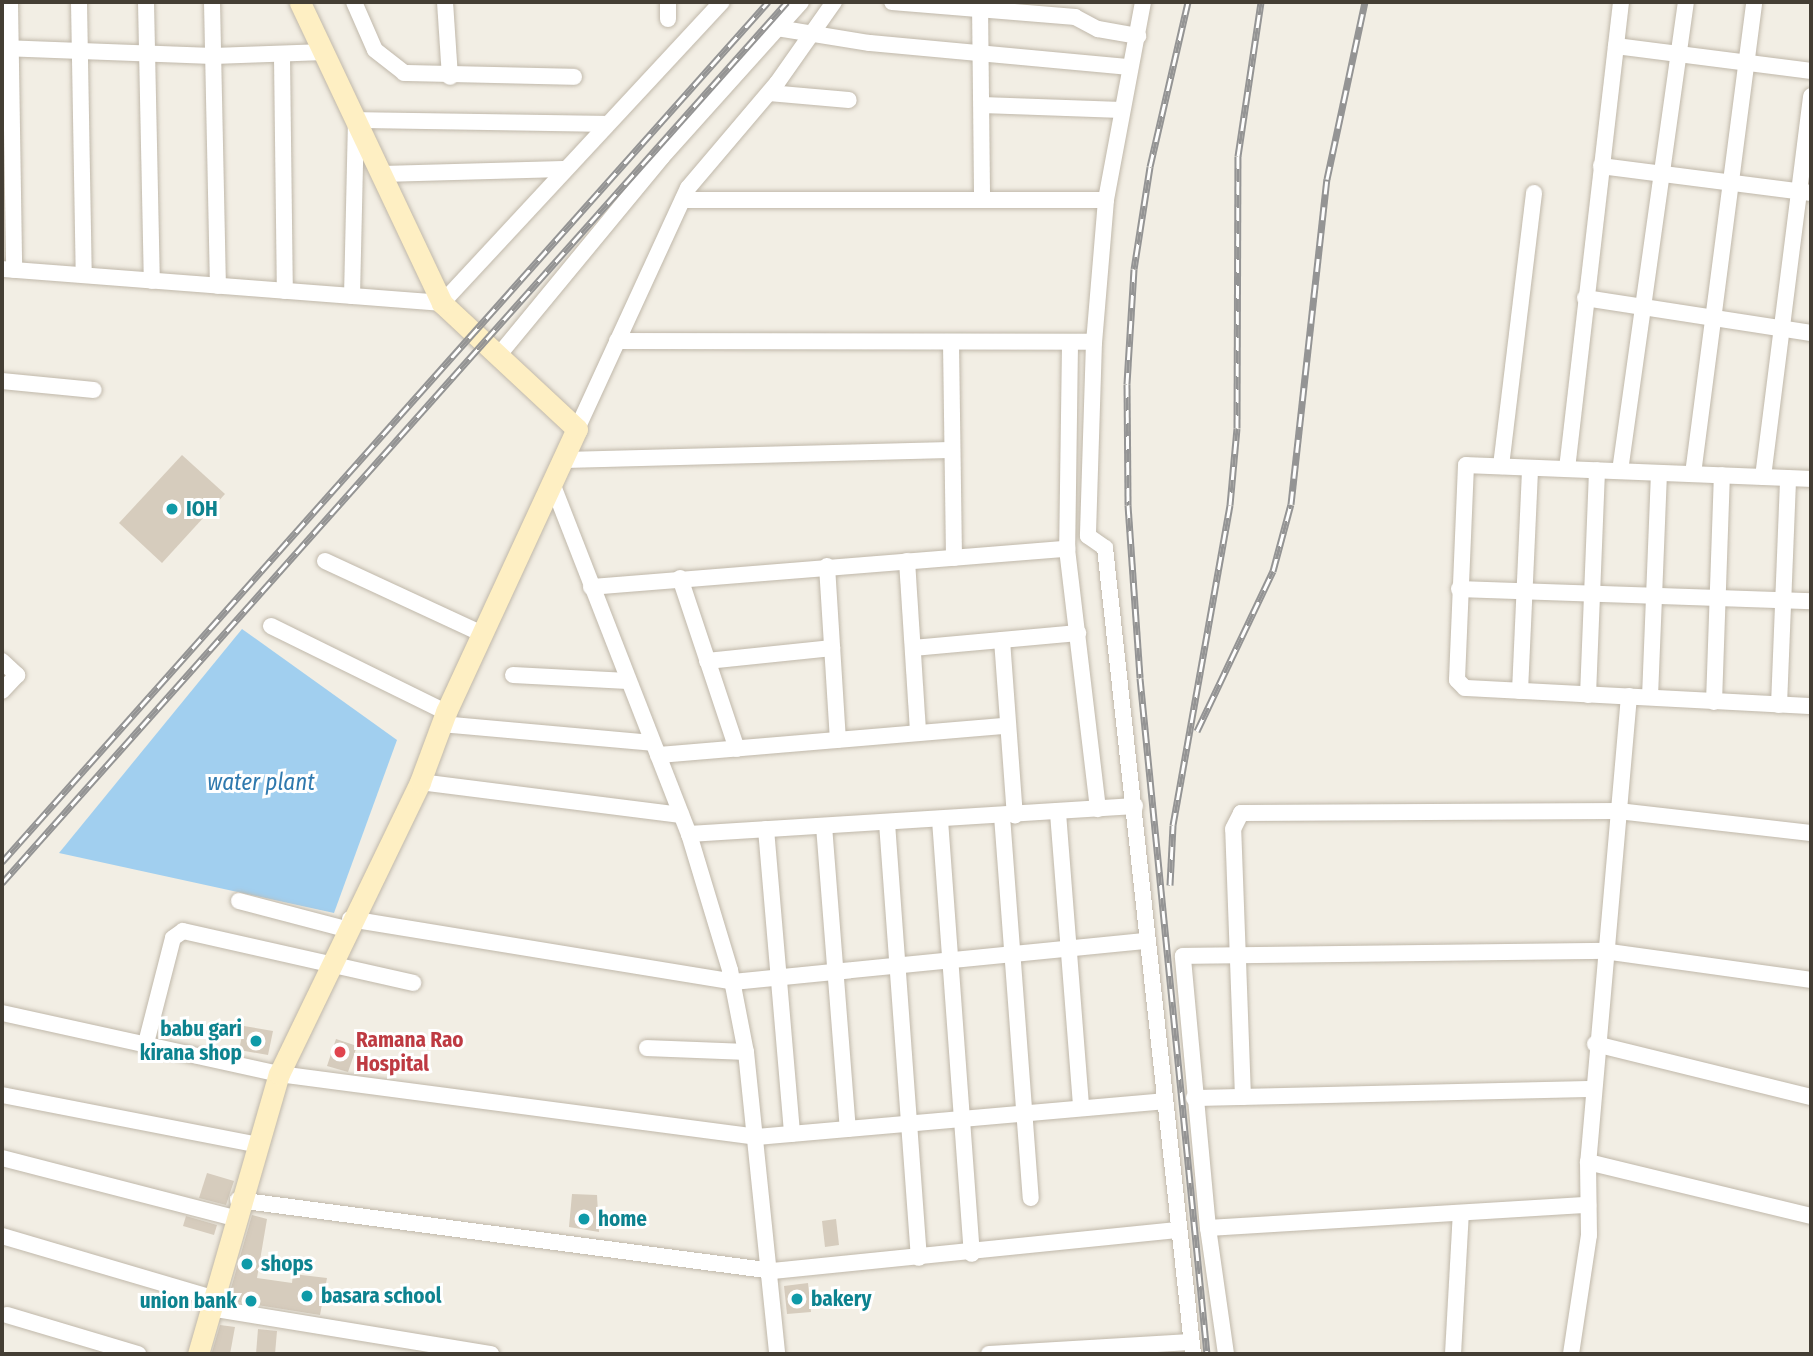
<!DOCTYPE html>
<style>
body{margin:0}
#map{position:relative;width:1813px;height:1356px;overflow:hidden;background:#f2eee4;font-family:"Fira Sans Condensed",sans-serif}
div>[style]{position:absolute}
.water>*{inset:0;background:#a1cfef}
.building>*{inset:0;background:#d6ccbd}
.roads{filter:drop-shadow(0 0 2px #c0b8aa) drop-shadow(0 0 2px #c0b8aa)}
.minor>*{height:16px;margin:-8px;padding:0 8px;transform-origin:8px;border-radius:8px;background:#fff}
.secondary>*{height:21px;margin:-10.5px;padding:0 10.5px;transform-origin:10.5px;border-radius:10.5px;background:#feefc3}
.rail>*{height:7px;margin-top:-3.5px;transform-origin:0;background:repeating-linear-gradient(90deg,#fff 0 13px,#949494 0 26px);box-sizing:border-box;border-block:2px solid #949494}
.dots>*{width:19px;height:19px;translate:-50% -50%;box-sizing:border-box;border:4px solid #fff;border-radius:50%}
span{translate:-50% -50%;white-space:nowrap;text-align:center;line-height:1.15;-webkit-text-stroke:6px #fff;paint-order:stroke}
.culture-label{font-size:21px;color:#0d838f;font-weight:700}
.left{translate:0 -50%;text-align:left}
.right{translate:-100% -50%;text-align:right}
.health-label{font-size:21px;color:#be3a42;font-weight:700}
.water-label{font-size:23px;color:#2f79ae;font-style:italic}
.frame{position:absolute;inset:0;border:4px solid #443e34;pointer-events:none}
</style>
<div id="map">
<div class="water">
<div style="clip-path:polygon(242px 629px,397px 740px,334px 913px,59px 853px)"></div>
</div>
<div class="building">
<div style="clip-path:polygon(182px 455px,225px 494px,162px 563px,119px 523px)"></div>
<div style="clip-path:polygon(244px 1026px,273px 1031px,268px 1055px,239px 1050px)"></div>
<div style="clip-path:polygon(336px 1039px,357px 1046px,348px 1072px,327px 1066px)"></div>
<div style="clip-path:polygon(207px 1173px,234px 1181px,226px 1205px,199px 1198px)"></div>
<div style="clip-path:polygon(572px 1194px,597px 1195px,599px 1232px,569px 1227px)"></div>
<div style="clip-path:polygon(252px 1215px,267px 1219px,257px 1278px,292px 1283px,293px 1274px,327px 1278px,320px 1315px,238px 1302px,239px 1297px,229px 1295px)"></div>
<div style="clip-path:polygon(186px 1216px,217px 1225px,214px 1235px,183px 1226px)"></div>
<div style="clip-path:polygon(836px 1219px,839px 1245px,825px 1247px,822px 1221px)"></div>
<div style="clip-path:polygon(808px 1283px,811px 1312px,787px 1314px,784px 1286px)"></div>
<div style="clip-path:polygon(220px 1325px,235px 1327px,230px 1354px,212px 1352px)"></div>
<div style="clip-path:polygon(258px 1329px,277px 1331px,275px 1354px,256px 1354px)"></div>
</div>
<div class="roads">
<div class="minor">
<div style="left:10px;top:2px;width:268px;rotate:89.1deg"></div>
<div style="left:79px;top:2px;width:273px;rotate:89deg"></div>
<div style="left:146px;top:2px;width:279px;rotate:88.8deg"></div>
<div style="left:212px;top:2px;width:284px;rotate:88.8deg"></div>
<div style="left:354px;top:2px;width:52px;rotate:66.4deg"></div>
<div style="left:375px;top:50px;width:37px;rotate:38deg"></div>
<div style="left:404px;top:73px;width:170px;rotate:1.3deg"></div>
<div style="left:445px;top:2px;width:75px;rotate:86.2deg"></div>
<div style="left:668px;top:2px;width:17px;rotate:90deg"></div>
<div style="left:892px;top:2px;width:184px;rotate:4.7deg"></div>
<div style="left:1075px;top:17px;width:26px;rotate:28deg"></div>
<div style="left:1098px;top:29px;width:41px;rotate:9.9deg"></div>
<div style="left:980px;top:2px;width:196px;rotate:89.4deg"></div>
<div style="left:1143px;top:2px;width:201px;rotate:100.6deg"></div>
<div style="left:1106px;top:200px;width:143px;rotate:94.8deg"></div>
<div style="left:1094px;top:342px;width:194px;rotate:91.8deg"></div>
<div style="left:1088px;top:536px;width:21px;rotate:35deg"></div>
<div style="left:1105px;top:548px;width:811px;rotate:83.77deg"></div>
<div style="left:777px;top:28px;width:94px;rotate:9.2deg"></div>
<div style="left:870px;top:43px;width:261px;rotate:5.3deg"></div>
<div style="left:1616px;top:46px;width:197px;rotate:7.3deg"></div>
<div style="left:2px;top:48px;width:211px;rotate:2.2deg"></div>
<div style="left:213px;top:56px;width:112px;rotate:-2deg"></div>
<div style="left:282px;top:57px;width:234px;rotate:89.3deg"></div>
<div style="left:769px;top:93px;width:80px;rotate:5deg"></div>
<div style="left:982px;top:105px;width:140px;rotate:2deg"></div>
<div style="left:1601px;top:166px;width:212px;rotate:7.3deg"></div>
<div style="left:381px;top:174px;width:183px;rotate:-1.6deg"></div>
<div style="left:683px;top:200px;width:423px"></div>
<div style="left:2px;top:269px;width:441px;rotate:4.4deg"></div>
<div style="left:442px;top:303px;width:411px;rotate:-47.1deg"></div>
<div style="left:352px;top:296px;width:176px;rotate:-88.7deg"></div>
<div style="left:356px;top:120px;width:248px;rotate:0.9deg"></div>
<div style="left:1585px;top:298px;width:229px;rotate:8.8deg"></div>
<div style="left:617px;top:341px;width:477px;rotate:0.1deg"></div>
<div style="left:951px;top:343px;width:215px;rotate:89.2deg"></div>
<div style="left:1070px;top:344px;width:205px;rotate:90.8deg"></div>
<div style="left:1067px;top:549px;width:262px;rotate:83.2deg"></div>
<div style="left:498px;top:356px;width:258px;rotate:-50.5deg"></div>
<div style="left:662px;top:157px;width:208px;rotate:-48.1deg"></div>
<div style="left:2px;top:381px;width:92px;rotate:5.6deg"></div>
<div style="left:577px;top:429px;width:265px;rotate:-65.3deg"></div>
<div style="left:688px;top:188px;width:138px;rotate:-49.7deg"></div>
<div style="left:777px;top:83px;width:99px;rotate:-54.9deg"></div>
<div style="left:563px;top:460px;width:388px;rotate:-1.5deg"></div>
<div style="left:1501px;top:466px;width:275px;rotate:-83.1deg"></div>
<div style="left:1567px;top:469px;width:470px;rotate:-83.4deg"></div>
<div style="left:1620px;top:471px;width:474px;rotate:-82deg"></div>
<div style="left:1693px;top:474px;width:476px;rotate:-82.6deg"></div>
<div style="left:1763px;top:477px;width:384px;rotate:-82.8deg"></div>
<div style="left:1811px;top:479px;width:345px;rotate:-177.7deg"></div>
<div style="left:1466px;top:465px;width:215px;rotate:92.4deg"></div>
<div style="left:1457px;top:680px;width:11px;rotate:45deg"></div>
<div style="left:1465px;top:688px;width:346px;rotate:3deg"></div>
<div style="left:552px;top:483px;width:377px;rotate:68.7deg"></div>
<div style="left:689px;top:834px;width:142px;rotate:73.2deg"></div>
<div style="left:730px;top:970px;width:84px;rotate:79deg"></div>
<div style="left:746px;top:1052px;width:304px;rotate:84.1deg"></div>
<div style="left:325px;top:561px;width:173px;rotate:24.9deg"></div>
<div style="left:907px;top:561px;width:172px;rotate:86.3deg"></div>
<div style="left:827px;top:566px;width:174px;rotate:86.4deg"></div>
<div style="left:680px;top:578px;width:180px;rotate:71.6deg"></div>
<div style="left:591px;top:587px;width:478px;rotate:-4.6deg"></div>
<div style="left:1459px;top:589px;width:352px;rotate:2deg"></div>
<div style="left:271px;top:626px;width:195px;rotate:26.2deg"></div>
<div style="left:1002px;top:640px;width:176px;rotate:85.8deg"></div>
<div style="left:913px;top:648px;width:166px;rotate:-5.2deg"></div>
<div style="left:2px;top:661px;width:21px;rotate:43deg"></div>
<div style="left:17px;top:675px;width:22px;rotate:133deg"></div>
<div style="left:707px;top:661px;width:126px;rotate:-5.9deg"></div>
<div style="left:513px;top:675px;width:115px;rotate:3deg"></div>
<div style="left:1520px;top:691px;width:223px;rotate:-87.4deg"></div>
<div style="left:1588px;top:695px;width:225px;rotate:-87.7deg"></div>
<div style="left:1629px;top:696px;width:468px;rotate:95deg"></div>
<div style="left:1588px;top:1162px;width:229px;rotate:13.6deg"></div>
<div style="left:1650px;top:697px;width:224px;rotate:-87.7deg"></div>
<div style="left:1714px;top:702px;width:227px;rotate:-88deg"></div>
<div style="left:1779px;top:705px;width:227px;rotate:-87.7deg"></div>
<div style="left:441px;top:724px;width:212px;rotate:5.1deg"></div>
<div style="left:658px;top:755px;width:350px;rotate:-4.8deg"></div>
<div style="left:420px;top:782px;width:263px;rotate:7.2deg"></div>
<div style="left:1058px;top:813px;width:296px;rotate:85.5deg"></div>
<div style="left:1002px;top:816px;width:383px;rotate:85.7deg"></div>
<div style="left:940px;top:820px;width:435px;rotate:85.8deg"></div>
<div style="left:887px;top:823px;width:436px;rotate:85.8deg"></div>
<div style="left:824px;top:826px;width:304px;rotate:85.5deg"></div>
<div style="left:766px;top:829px;width:306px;rotate:85.1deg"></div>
<div style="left:689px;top:834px;width:447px;rotate:-3.6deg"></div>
<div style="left:239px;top:901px;width:111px;rotate:14.7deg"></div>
<div style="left:350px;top:919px;width:388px;rotate:9.3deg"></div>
<div style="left:733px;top:982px;width:416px;rotate:-5.7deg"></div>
<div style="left:2px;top:1013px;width:284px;rotate:12.4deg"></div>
<div style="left:279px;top:1074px;width:481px;rotate:7.5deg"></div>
<div style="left:756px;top:1137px;width:410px;rotate:-5deg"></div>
<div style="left:146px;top:1043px;width:108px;rotate:-75.6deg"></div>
<div style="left:173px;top:938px;width:12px;rotate:-35deg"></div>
<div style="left:183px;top:931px;width:236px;rotate:12.7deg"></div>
<div style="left:1595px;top:1044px;width:222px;rotate:13.8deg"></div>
<div style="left:647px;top:1048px;width:99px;rotate:2.3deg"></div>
<div style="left:2px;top:1095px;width:258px;rotate:11deg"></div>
<div style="left:1243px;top:1097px;width:268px;rotate:-92.1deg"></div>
<div style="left:1233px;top:829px;width:18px;rotate:-63deg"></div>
<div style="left:1241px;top:813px;width:377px;rotate:-0.3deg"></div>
<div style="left:1618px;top:811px;width:194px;rotate:6.5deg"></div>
<div style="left:1194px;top:1098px;width:397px;rotate:-1.3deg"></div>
<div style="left:2px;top:1158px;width:240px;rotate:14.5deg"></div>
<div style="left:238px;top:1200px;width:540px;rotate:7.56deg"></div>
<div style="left:773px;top:1271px;width:408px;rotate:-5.8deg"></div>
<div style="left:1208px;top:1228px;width:381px;rotate:-3.5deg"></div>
<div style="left:2px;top:1236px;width:220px;rotate:16.4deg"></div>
<div style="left:210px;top:1308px;width:285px;rotate:9.3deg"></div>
<div style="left:7px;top:1315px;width:137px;rotate:16.6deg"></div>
<div style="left:989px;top:1354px;width:202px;rotate:-3.4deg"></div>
<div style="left:1226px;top:1354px;width:127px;rotate:-98.1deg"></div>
<div style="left:1208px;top:1228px;width:273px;rotate:-95.3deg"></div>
<div style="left:1183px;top:956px;width:420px;rotate:-0.7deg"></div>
<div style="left:1603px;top:951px;width:210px;rotate:7.9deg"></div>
<div style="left:1453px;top:1354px;width:141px;rotate:-86.8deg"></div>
<div style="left:1571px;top:1354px;width:120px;rotate:-81.4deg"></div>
<div style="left:1589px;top:1235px;width:73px;rotate:-90.8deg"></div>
</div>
<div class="secondary">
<div style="left:198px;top:1354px;width:291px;rotate:-73.9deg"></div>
<div style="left:279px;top:1074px;width:324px;rotate:-64.2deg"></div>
<div style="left:420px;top:782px;width:75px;rotate:-69.6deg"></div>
<div style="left:446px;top:712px;width:312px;rotate:-65.2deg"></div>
<div style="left:577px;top:429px;width:185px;rotate:-137deg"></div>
<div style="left:442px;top:303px;width:333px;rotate:-115.3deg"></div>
</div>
</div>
<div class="rail">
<div style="left:1188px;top:2px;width:169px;rotate:103deg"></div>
<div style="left:1150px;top:167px;width:103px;rotate:98.9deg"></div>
<div style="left:1134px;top:269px;width:115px;rotate:93.5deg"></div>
<div style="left:1127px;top:384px;width:121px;rotate:89.5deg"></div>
<div style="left:1128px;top:505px;width:173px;rotate:86deg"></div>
<div style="left:1140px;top:678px;width:679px;rotate:84.34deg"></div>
<div style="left:1197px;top:731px;width:177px;rotate:-64.6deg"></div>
<div style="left:1273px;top:571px;width:69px;rotate:-75deg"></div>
<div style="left:1291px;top:504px;width:327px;rotate:-83.7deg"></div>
<div style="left:1327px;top:179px;width:181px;rotate:-77.9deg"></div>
<div style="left:2px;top:862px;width:1152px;rotate:-48.31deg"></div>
<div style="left:2px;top:883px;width:1180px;rotate:-48.3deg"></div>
<div style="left:1170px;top:885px;width:60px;rotate:-87.1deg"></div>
<div style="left:1173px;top:825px;width:325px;rotate:-79.9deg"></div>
<div style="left:1230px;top:505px;width:77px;rotate:-84.8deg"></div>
<div style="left:1237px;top:428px;width:272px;rotate:-89.8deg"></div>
<div style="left:1238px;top:156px;width:156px;rotate:-81.5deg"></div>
</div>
<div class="dots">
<div style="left:172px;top:509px;background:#0f9aa8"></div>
<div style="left:256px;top:1041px;background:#0f9aa8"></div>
<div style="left:340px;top:1052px;background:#e0444e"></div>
<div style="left:584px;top:1219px;background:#0f9aa8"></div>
<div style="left:247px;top:1264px;background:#0f9aa8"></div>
<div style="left:307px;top:1296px;background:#0f9aa8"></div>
<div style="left:797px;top:1299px;background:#0f9aa8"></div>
<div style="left:251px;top:1301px;background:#0f9aa8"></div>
</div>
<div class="culture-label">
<span class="left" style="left:186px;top:509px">IOH</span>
<span class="right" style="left:242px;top:1041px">babu gari<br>kirana shop</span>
<span class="left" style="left:598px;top:1219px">home</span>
<span class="left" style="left:261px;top:1264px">shops</span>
<span class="left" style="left:321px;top:1296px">basara school</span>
<span class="left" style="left:811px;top:1299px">bakery</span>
<span class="right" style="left:237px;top:1301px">union bank</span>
</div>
<div class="health-label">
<span class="left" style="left:356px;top:1052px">Ramana Rao<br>Hospital</span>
</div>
<div class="water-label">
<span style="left:261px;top:782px">water plant</span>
</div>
<div class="frame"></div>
</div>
